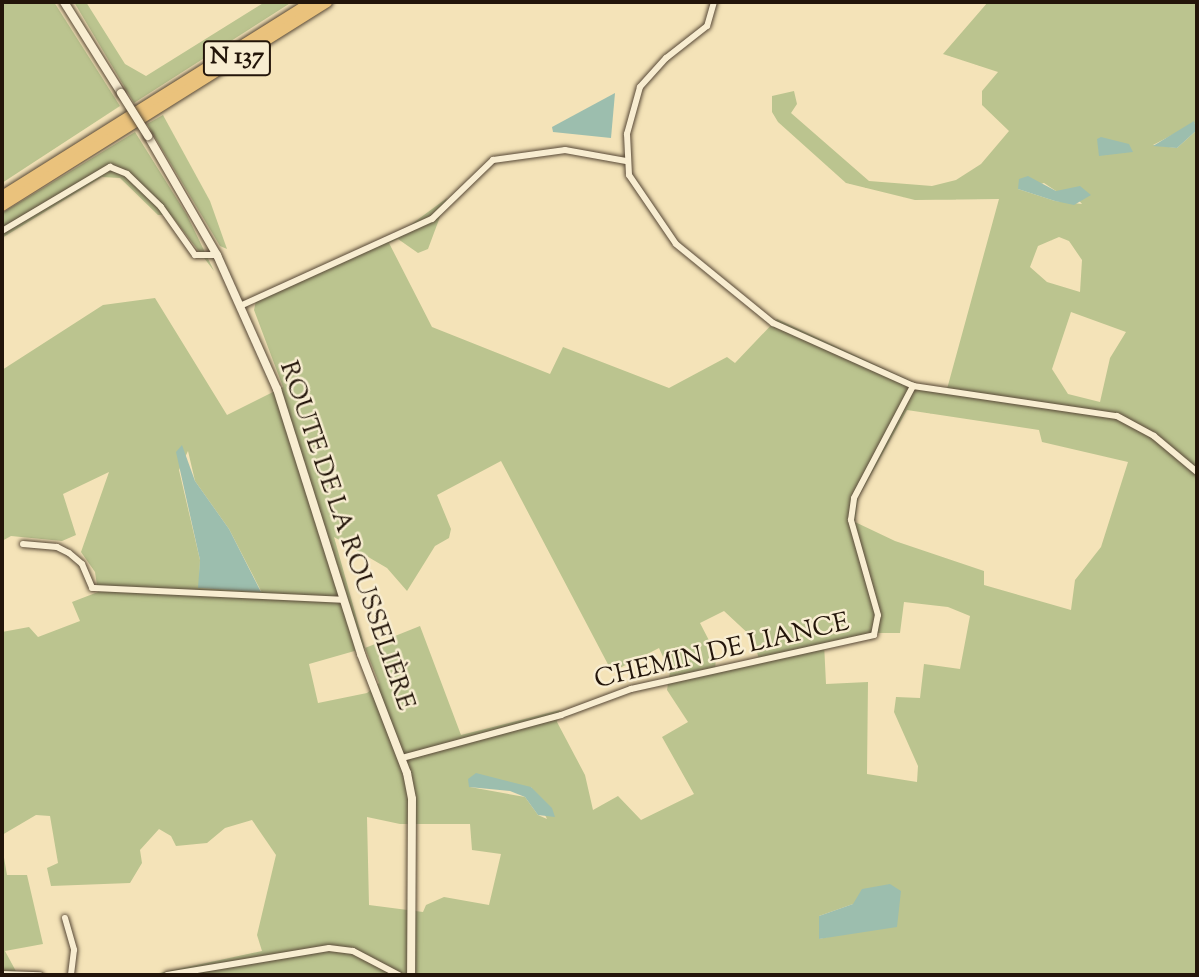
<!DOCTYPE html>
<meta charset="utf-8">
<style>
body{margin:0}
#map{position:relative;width:1199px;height:977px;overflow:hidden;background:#f4e3b8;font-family:"Sorts Mill Goudy",serif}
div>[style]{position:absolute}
.green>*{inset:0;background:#bbc48f}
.water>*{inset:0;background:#9cbeae}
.roads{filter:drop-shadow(0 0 2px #574836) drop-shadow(0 0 2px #574836)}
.minor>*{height:6px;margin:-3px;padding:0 3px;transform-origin:3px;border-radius:3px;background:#f8edd1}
.tertiary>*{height:8px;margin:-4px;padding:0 4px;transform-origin:4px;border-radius:4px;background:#f8edd1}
.trunk>*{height:10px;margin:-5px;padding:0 5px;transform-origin:5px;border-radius:5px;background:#eac27c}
.bridges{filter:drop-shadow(0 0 2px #574836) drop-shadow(0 0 2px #574836)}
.tertiary-bridge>*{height:8px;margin:-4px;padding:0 4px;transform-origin:4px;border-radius:4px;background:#f8edd1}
span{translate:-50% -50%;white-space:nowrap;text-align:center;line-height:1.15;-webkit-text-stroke:5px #f8edd1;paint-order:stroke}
.shield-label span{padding:2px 5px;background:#f8edd1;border:2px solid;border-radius:5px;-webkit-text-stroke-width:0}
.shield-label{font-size:24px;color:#23150a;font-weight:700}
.street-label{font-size:26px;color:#23150a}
.frame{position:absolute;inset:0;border:4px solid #23150a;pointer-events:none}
</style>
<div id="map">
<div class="green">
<div style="clip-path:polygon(2px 2px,54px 2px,120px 106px,2px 183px)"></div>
<div style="clip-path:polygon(74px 2px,86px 2px,125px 64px,146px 76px,265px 2px,292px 2px,134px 103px)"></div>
<div style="clip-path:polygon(evenodd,988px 2px,1197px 2px,1197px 122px,1153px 145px,1177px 148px,1197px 130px,1197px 975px,150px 975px,262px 951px,257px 935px,276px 855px,252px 820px,225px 828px,207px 843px,176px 846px,171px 836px,159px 829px,140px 850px,142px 863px,130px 883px,51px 886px,47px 868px,58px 863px,50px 816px,36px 815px,2px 835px,2px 632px,29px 627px,38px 637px,80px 621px,72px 602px,98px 592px,95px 572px,81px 552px,109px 472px,63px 494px,76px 535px,62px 541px,11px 536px,2px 541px,2px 370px,103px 305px,155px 298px,227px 415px,283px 387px,254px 310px,257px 296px,409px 226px,447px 198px,428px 249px,418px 253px,398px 239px,389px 243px,432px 327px,550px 374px,563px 347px,669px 388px,727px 357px,735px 363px,777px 319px,917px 384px,947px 389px,999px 199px,915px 200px,846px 183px,778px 122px,772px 112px,772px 96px,794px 91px,797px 104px,791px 113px,869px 181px,932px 186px,956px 180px,981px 164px,1009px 131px,982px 105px,982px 91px,998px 72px,943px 54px,988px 2px,1044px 183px,1056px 191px,1071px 191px,1082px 204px,1055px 201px,1018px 189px,1044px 183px,988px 2px,1059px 237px,1069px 241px,1082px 260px,1080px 292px,1047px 282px,1030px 267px,1038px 246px,1059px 237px,988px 2px,1071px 312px,1126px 332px,1110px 358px,1100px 402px,1068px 394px,1052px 369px,1071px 312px,988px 2px,907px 410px,1039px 430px,1042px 442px,1128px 462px,1101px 547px,1075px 580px,1071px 610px,984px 585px,984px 571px,895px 541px,855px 522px,858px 498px,907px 410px,988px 2px,188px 451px,195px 481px,229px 529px,261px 591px,199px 588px,200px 560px,179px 470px,188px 451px,988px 2px,501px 461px,612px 672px,659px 648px,670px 672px,667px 690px,688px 722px,662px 737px,694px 794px,641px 820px,618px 796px,593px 810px,585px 775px,557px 722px,560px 710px,461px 735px,420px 626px,365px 648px,334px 537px,387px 568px,407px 591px,435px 546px,449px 538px,451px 529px,437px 495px,501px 461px,988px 2px,904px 602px,948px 607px,970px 616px,960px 669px,924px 664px,920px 698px,896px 697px,894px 712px,918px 766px,917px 782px,867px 774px,868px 682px,826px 684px,824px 643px,870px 633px,900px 633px,904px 602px,988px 2px,724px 611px,753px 638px,760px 663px,715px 673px,716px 654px,700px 623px,724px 611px,988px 2px,365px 648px,379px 683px,367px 693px,318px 703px,309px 664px,365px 648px,988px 2px,470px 787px,531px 787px,547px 819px,538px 815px,525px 797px,470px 787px,988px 2px,367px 817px,400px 824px,470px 824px,472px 850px,501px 854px,489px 905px,444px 897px,426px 905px,423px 912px,369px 905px,367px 817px,988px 2px,853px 904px,841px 934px,819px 939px,819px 916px,853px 904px)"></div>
<div style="clip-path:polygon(163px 115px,210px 201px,227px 249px,220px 246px,147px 124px)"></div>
<div style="clip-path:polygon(135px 132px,187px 215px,214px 271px,171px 215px,158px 215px,120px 178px,102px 177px,2px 238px,2px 213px)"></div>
<div style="clip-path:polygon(2px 846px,7px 875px,27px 875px,43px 944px,5px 951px,18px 975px,2px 975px)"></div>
</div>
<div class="water">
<div style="clip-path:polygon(615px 93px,611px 138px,553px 132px,552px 127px)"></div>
<div style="clip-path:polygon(1194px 121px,1197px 130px,1177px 148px,1153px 146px)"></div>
<div style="clip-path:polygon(1101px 137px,1129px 144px,1133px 152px,1099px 156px,1097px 139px)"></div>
<div style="clip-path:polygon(1028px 176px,1056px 191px,1080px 186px,1091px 195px,1074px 205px,1055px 201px,1018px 189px,1019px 179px)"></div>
<div style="clip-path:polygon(182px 445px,195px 481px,229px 529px,261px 592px,198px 588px,200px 560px,176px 452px)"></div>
<div style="clip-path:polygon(476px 773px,531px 787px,552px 808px,555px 817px,538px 815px,525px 797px,510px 791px,469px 787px,468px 779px)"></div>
<div style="clip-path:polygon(890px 884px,901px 891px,897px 927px,819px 939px,819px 916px,853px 904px,862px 889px)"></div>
</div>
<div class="roads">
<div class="minor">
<div style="left:714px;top:2px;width:25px;rotate:106deg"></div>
<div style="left:707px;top:26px;width:52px;rotate:142deg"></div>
<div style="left:666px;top:58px;width:39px;rotate:132deg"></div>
<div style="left:640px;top:87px;width:49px;rotate:105.5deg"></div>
<div style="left:627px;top:134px;width:41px;rotate:87.2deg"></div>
<div style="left:629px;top:175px;width:83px;rotate:55.7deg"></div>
<div style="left:676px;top:244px;width:125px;rotate:39.2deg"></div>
<div style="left:773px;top:323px;width:154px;rotate:24.2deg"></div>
<div style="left:913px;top:386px;width:206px;rotate:8.4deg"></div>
<div style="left:1117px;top:416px;width:42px;rotate:28.4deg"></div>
<div style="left:1154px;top:436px;width:56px;rotate:39.9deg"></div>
<div style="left:2px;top:231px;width:126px;rotate:-30.7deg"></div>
<div style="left:110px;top:167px;width:18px;rotate:22deg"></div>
<div style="left:127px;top:174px;width:47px;rotate:44.1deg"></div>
<div style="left:161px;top:207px;width:59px;rotate:54.7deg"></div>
<div style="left:195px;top:255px;width:22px"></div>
<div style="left:240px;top:306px;width:211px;rotate:-24.4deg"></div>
<div style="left:432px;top:219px;width:85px;rotate:-44deg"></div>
<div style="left:493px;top:160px;width:73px;rotate:-7.9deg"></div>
<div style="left:565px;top:150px;width:62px;rotate:10.2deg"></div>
<div style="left:23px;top:544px;width:34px;rotate:5deg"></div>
<div style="left:57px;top:547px;width:13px;rotate:27deg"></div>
<div style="left:69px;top:553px;width:17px;rotate:40deg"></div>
<div style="left:82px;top:564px;width:26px;rotate:67deg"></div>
<div style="left:92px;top:588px;width:252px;rotate:2.7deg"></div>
<div style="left:402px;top:758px;width:165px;rotate:-15.1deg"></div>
<div style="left:561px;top:715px;width:75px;rotate:-20.4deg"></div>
<div style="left:631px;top:689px;width:249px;rotate:-12.5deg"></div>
<div style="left:874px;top:635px;width:20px;rotate:-79deg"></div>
<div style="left:878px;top:615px;width:99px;rotate:-105.9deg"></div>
<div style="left:851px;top:520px;width:22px;rotate:-82deg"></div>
<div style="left:854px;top:498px;width:127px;rotate:-62.2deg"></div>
<div style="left:65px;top:918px;width:33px;rotate:74deg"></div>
<div style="left:74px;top:950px;width:25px;rotate:97deg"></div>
<div style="left:2px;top:974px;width:38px;rotate:2deg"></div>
<div style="left:167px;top:975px;width:164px;rotate:-9.5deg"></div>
<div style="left:329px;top:948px;width:24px;rotate:7deg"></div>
<div style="left:353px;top:951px;width:52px;rotate:27.6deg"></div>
</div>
<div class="tertiary">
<div style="left:64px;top:2px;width:107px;rotate:57.9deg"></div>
<div style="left:148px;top:136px;width:138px;rotate:59.9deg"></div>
<div style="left:217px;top:255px;width:147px;rotate:65.9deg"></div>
<div style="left:277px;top:389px;width:278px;rotate:72.4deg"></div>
<div style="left:361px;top:654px;width:128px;rotate:68.9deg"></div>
<div style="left:407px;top:773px;width:26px;rotate:79deg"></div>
<div style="left:412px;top:799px;width:176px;rotate:90.3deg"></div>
</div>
<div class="trunk">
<div style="left:2px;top:196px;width:365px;rotate:-32.1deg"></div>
<div style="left:2px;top:206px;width:384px;rotate:-32.1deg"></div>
</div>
</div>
<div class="bridges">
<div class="tertiary-bridge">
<div style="left:121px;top:93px;width:51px;rotate:57.9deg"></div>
</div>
</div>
<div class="shield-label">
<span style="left:237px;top:58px">N 137</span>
</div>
<div class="street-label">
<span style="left:346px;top:536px;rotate:71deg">ROUTE DE LA ROUSSELIÈRE</span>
<span style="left:722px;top:652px;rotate:-13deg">CHEMIN DE LIANCE</span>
</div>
<div class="frame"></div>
</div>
